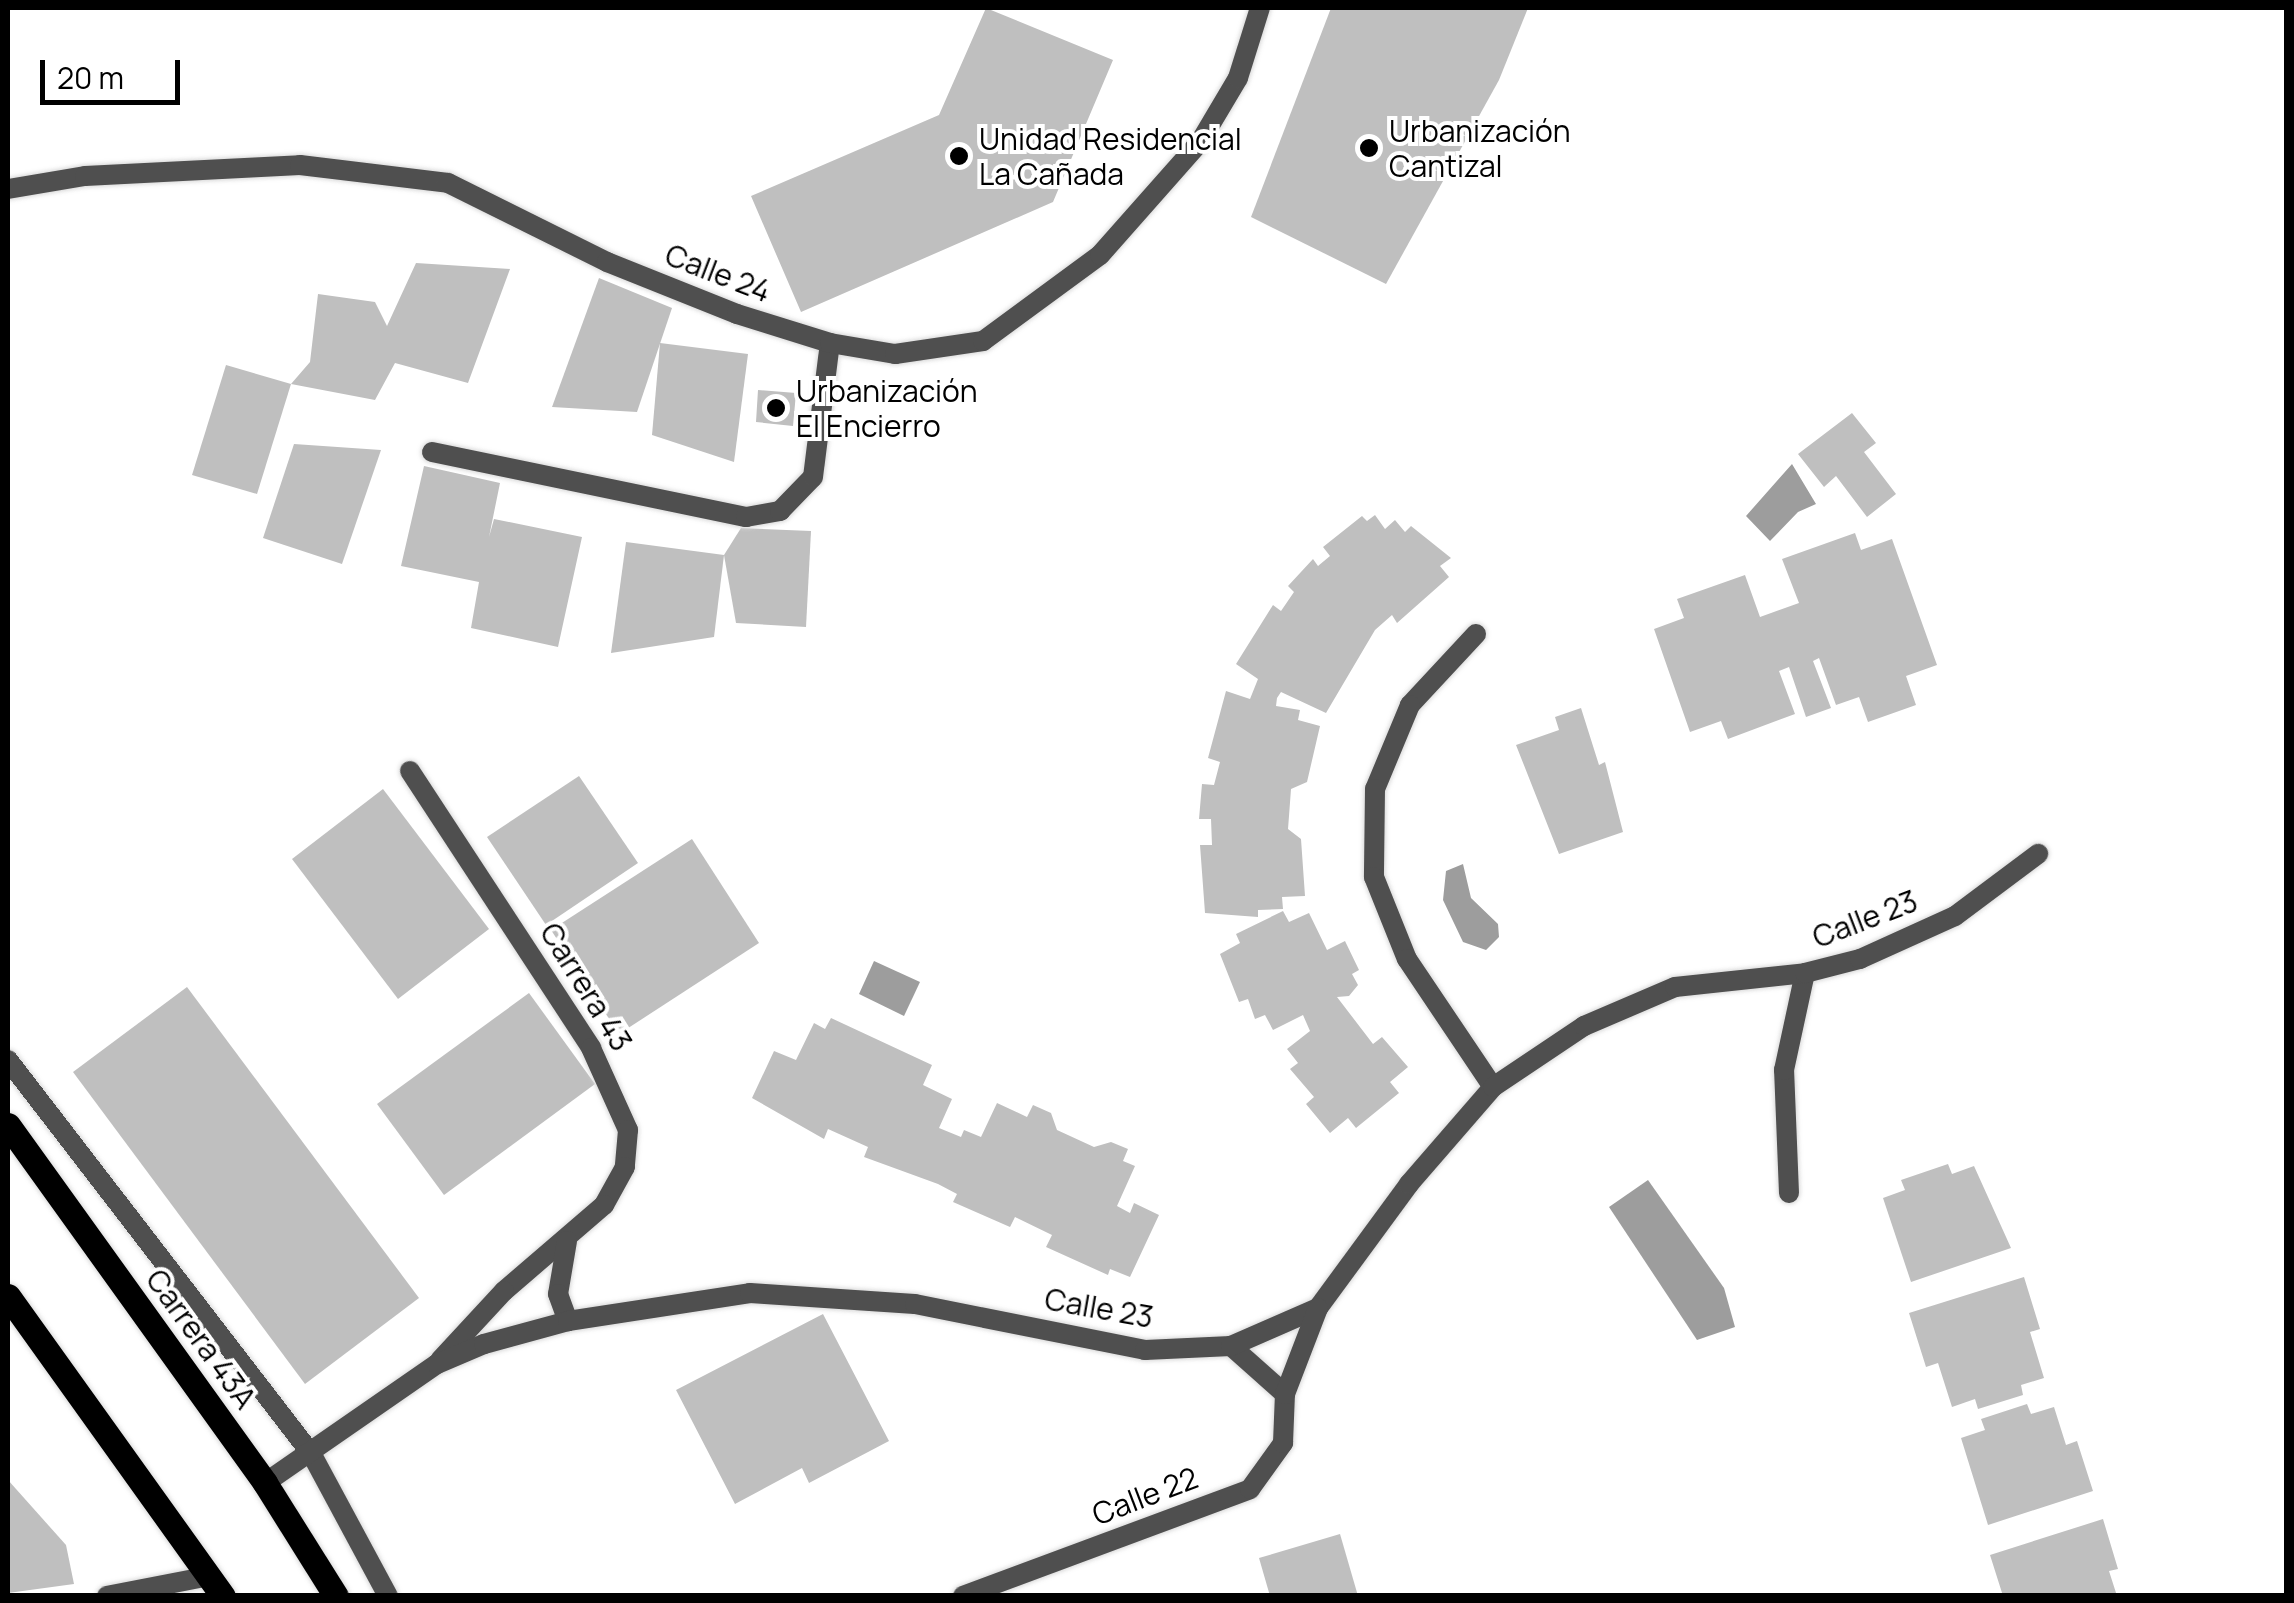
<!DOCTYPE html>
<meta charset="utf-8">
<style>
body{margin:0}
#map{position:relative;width:2294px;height:1603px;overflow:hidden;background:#fff;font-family:Manrope,sans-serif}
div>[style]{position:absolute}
.water>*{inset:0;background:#9d9d9d}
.building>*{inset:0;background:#bfbfbf}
.roads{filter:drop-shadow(0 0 2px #dbdbdb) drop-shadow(0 0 2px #dbdbdb)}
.lane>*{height:20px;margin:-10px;padding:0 10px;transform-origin:10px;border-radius:10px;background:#4f4f4f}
.street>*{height:20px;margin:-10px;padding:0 10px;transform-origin:10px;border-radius:10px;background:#4f4f4f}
.primary>*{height:25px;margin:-12.5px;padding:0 12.5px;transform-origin:12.5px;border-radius:12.5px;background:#000}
.dots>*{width:28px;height:28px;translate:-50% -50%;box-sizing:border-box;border:5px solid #fff;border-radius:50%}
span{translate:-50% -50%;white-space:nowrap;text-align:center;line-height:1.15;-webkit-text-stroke:8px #fff;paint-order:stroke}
.poi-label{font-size:30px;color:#000}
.left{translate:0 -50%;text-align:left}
.street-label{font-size:30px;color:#000}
.frame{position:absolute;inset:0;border:10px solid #000;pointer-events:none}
.scale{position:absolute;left:40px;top:60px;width:140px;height:45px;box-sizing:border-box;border:5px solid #000;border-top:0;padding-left:12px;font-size:30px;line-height:35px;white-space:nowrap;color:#000;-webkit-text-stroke:8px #fff;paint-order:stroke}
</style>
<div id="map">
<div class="water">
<div style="clip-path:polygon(1792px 464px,1816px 504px,1798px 512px,1770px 541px,1746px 516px)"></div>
<div style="clip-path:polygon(1463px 864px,1471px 898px,1498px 924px,1499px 937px,1486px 950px,1463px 942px,1443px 900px,1446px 871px)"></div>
<div style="clip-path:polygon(874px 961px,920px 982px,904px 1016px,859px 994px)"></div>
<div style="clip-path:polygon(1648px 1180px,1724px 1288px,1735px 1327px,1697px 1340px,1609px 1207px)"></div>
</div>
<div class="building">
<div style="clip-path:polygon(986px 8px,1113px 60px,1053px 202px,801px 312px,751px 196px,939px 115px)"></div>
<div style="clip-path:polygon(1331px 8px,1528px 8px,1499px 80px,1386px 284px,1251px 217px)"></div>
<div style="clip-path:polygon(416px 263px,510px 269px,468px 383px,395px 363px,375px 400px,291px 384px,310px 362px,318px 294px,375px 302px,387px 326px)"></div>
<div style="clip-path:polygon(599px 278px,672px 308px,637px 412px,552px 407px)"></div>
<div style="clip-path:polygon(660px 343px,748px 354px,734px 462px,652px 435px)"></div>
<div style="clip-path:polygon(226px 365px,291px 384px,257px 494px,192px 475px)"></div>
<div style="clip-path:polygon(758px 390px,796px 393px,793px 426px,756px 422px)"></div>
<div style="clip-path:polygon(1852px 413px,1876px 443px,1864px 452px,1896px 494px,1867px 517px,1836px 476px,1824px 487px,1798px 454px)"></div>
<div style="clip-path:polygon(294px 444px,381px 450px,342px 564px,263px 538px)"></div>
<div style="clip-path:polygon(424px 466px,500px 483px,489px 537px,494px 519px,582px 537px,558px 647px,471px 628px,479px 582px,401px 566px)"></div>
<div style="clip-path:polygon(1375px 515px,1385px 529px,1395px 520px,1405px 532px,1411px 526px,1451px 558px,1440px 566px,1449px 577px,1397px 623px,1392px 615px,1375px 630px,1326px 713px,1281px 692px,1277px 698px,1276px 706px,1300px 710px,1298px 720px,1320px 726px,1307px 782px,1291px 789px,1289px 816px,1288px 829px,1301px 839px,1305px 896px,1282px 897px,1283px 909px,1258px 910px,1258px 917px,1205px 913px,1200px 845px,1212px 845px,1211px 819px,1199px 819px,1202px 784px,1214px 785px,1220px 762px,1208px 758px,1226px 691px,1250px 699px,1258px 679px,1236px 664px,1273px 605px,1281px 611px,1294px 592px,1288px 586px,1313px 559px,1318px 566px,1330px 556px,1323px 547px,1362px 516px,1367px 521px)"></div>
<div style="clip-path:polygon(741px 528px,811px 531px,806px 627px,736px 623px,724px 555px)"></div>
<div style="clip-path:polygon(1855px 533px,1861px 550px,1892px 539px,1937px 665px,1906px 676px,1916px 705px,1868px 722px,1859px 697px,1836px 705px,1819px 658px,1813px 661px,1831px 708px,1806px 717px,1789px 667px,1779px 671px,1795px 714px,1728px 739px,1721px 721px,1690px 732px,1654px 629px,1684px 618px,1677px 599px,1745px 575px,1760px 617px,1799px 603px,1782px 559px)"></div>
<div style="clip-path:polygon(626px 542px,724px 555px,714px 637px,611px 653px)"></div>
<div style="clip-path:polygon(1581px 708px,1599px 765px,1605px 762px,1623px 832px,1559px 854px,1516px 745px,1559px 730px,1555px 717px)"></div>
<div style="clip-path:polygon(579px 776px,638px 863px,546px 925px,487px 837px)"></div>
<div style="clip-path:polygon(383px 789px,489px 929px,398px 999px,292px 859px)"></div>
<div style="clip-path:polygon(692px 839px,759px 943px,619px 1034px,551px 930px)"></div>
<div style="clip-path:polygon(1283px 911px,1289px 922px,1309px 913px,1327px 950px,1345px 941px,1359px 970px,1352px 974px,1358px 985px,1349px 996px,1337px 997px,1373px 1044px,1382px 1037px,1408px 1067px,1390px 1082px,1399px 1093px,1356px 1128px,1348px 1118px,1330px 1133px,1306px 1104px,1314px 1097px,1290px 1069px,1298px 1063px,1287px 1049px,1310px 1031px,1303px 1015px,1273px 1030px,1265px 1015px,1255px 1019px,1248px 999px,1239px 1002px,1220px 954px,1240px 943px,1236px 934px)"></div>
<div style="clip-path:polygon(187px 987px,419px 1298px,305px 1384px,73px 1072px)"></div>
<div style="clip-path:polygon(529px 993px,595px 1084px,444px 1195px,377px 1104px)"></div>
<div style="clip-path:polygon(831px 1018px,932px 1065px,923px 1085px,952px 1099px,939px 1128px,961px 1137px,964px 1130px,981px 1137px,997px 1103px,1027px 1117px,1033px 1105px,1051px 1113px,1057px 1130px,1094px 1147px,1111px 1142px,1128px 1149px,1123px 1161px,1135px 1166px,1117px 1206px,1130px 1213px,1134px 1203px,1159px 1215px,1130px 1277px,1110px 1269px,1108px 1275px,1046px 1247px,1052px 1235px,1015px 1217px,1010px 1227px,953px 1202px,957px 1194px,938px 1184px,864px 1157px,868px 1147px,828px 1129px,824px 1139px,752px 1098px,774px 1051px,796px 1060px,814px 1023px,825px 1029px)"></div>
<div style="clip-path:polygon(1948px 1164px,1952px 1174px,1974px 1166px,2011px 1248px,1911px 1282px,1883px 1198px,1905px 1190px,1901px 1180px)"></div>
<div style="clip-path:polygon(2024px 1277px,2040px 1329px,2030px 1332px,2044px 1378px,2021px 1385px,2023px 1395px,1978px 1409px,1975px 1399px,1952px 1407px,1938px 1363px,1926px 1367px,1909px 1313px)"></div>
<div style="clip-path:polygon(823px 1314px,889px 1441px,809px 1483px,802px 1468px,735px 1504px,676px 1390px)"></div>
<div style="clip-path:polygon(2027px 1404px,2031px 1414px,2054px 1407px,2066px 1445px,2077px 1441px,2093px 1491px,1988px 1525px,1961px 1438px,1985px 1430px,1981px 1419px)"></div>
<div style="clip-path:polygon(8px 1480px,66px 1545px,74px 1584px,8px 1593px)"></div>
<div style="clip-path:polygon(2103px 1519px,2118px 1569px,2109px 1571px,2117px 1596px,2003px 1596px,1990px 1555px)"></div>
<div style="clip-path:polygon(1340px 1534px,1358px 1596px,1270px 1596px,1259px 1558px)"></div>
</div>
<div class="roads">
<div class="lane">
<div style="left:432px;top:452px;width:321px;rotate:11.7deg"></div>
<div style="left:746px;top:517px;width:35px;rotate:-10deg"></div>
<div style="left:780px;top:511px;width:47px;rotate:-45.9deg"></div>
<div style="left:813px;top:477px;width:135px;rotate:-82.8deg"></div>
<div style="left:1476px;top:634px;width:97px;rotate:132.9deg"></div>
<div style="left:1410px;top:705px;width:91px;rotate:112.6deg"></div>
<div style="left:1375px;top:789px;width:88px;rotate:90.7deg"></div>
<div style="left:1374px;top:877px;width:88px;rotate:68.1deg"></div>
<div style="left:1407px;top:959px;width:154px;rotate:56.1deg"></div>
<div style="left:8px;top:1060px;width:496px;rotate:52.4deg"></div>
<div style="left:311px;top:1453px;width:162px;rotate:61.7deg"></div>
<div style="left:1789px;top:1193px;width:123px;rotate:-92.3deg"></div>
<div style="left:1784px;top:1070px;width:99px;rotate:-77.8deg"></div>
<div style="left:107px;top:1596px;width:105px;rotate:-11deg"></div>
</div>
<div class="street">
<div style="left:8px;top:189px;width:78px;rotate:-9.6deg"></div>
<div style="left:85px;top:176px;width:215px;rotate:-2.9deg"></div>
<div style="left:300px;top:165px;width:149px;rotate:6.9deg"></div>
<div style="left:448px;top:183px;width:178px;rotate:26.4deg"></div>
<div style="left:607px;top:262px;width:140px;rotate:21.8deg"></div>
<div style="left:737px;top:314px;width:97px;rotate:17.3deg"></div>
<div style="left:830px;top:343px;width:66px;rotate:9.6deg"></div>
<div style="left:895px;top:354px;width:89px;rotate:-8.4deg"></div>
<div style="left:983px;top:341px;width:145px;rotate:-36.3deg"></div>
<div style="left:1100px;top:255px;width:151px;rotate:-48.5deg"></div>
<div style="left:1200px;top:142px;width:74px;rotate:-59.3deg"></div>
<div style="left:1238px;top:78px;width:73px;rotate:-72.6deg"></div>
<div style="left:410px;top:771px;width:331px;rotate:56.8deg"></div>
<div style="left:591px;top:1048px;width:90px;rotate:65.7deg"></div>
<div style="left:628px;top:1130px;width:37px;rotate:95deg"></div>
<div style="left:625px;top:1167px;width:43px;rotate:118.9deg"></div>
<div style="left:604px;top:1205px;width:132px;rotate:139.3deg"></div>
<div style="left:504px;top:1291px;width:94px;rotate:132.8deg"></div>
<div style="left:567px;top:1241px;width:54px;rotate:99.6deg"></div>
<div style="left:558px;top:1294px;width:29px;rotate:70deg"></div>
<div style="left:1231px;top:1346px;width:72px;rotate:41.6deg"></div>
<div style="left:265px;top:1483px;width:209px;rotate:-34.7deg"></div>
<div style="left:437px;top:1364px;width:51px;rotate:-23.1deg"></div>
<div style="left:484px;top:1344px;width:87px;rotate:-15.3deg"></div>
<div style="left:568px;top:1321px;width:184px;rotate:-8.7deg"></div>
<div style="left:750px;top:1293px;width:165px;rotate:3.8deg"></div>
<div style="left:915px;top:1304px;width:235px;rotate:11.3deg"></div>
<div style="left:1145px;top:1350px;width:86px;rotate:-2.7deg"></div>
<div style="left:1231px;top:1346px;width:95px;rotate:-23.6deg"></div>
<div style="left:1318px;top:1308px;width:154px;rotate:-53.7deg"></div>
<div style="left:1409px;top:1184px;width:128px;rotate:-49.1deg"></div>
<div style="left:1493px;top:1087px;width:110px;rotate:-33.8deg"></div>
<div style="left:1584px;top:1026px;width:99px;rotate:-23.2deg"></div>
<div style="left:1675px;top:987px;width:131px;rotate:-6.1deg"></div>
<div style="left:1805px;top:973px;width:57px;rotate:-14.3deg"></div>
<div style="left:1860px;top:959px;width:104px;rotate:-24.4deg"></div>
<div style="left:1955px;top:916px;width:104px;rotate:-36.8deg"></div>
<div style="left:963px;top:1596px;width:306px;rotate:-20.4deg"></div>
<div style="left:1250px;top:1489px;width:57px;rotate:-54.3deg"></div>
<div style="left:1283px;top:1443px;width:49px;rotate:-87.7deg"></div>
<div style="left:1285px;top:1394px;width:92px;rotate:-69deg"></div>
</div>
<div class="primary">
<div style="left:8px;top:1125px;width:441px;rotate:54.3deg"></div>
<div style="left:265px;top:1483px;width:133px;rotate:57.9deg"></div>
<div style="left:8px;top:1296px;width:369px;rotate:54.4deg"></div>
</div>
</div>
<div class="dots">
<div style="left:1369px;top:148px;background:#000"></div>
<div style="left:959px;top:156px;background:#000"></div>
<div style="left:776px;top:408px;background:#000"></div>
</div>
<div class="poi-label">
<span class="left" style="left:1389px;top:148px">Urbanización<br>Cantizal</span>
<span class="left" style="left:979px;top:156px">Unidad Residencial<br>La Cañada</span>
<span class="left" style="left:796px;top:408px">Urbanización<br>El Encierro</span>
</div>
<div class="street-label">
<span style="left:718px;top:273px;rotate:21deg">Calle 24</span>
<span style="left:1865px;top:919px;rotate:-21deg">Calle 23</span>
<span style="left:586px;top:987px;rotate:58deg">Carrera 43</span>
<span style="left:1099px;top:1308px;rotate:10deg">Calle 23</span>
<span style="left:201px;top:1339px;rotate:54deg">Carrera 43A</span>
<span style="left:1145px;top:1496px;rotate:-21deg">Calle 22</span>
</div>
<div class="frame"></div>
<div class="scale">20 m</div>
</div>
